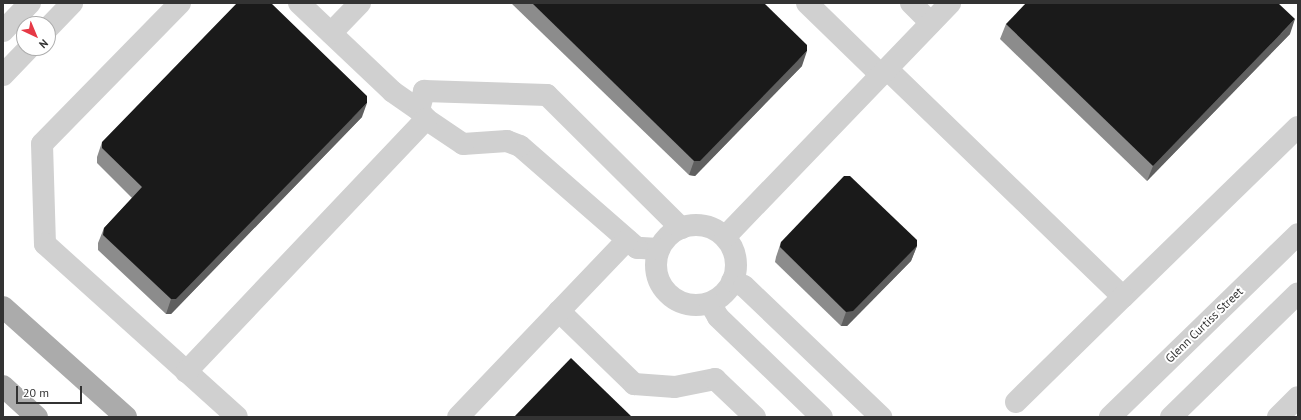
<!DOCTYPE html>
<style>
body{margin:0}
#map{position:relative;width:1301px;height:420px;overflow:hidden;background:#fff;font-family:"PT Sans",sans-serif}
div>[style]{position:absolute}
.minor>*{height:22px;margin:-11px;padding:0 11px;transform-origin:11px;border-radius:11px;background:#d0d0d0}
.minor>.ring{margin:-11px;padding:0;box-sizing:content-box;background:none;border:22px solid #d0d0d0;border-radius:50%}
.major>*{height:22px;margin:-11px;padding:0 11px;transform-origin:11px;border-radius:11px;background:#ababab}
.wall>*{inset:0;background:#8c8c8c}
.shaded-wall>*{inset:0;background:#5f5f5f}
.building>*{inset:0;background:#1a1a1a}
span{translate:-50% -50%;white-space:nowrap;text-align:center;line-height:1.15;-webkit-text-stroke:4px #fff;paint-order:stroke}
.street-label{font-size:12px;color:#333}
.frame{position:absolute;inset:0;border:4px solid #333;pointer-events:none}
.north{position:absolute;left:16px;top:16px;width:40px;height:40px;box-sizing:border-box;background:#fff;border:1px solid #adadad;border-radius:50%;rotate:136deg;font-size:11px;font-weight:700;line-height:16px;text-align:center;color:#333}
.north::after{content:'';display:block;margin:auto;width:14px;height:18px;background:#e63946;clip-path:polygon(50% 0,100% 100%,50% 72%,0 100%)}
.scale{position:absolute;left:16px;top:386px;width:66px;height:18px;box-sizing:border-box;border:2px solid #333;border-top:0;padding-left:5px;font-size:12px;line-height:14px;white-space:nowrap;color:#333;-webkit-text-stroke:3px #fff;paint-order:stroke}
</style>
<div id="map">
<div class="minor">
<div style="left:180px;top:3px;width:197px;rotate:134.4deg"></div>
<div style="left:42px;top:144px;width:100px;rotate:88.3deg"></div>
<div style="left:45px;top:244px;width:258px;rotate:42deg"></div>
<div style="left:299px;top:3px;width:129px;rotate:43.4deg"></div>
<div style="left:393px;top:92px;width:32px;rotate:35deg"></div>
<div style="left:807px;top:3px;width:103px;rotate:44.2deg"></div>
<div style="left:911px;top:3px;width:28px;rotate:45deg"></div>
<div style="left:48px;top:28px;width:35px;rotate:-46deg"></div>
<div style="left:3px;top:31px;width:39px;rotate:-46deg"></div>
<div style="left:331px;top:33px;width:42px;rotate:-46deg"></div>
<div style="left:887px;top:69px;width:328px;rotate:44deg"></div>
<div style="left:1123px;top:297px;width:244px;rotate:-44.2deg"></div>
<div style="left:3px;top:75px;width:37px;rotate:-46deg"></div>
<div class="ring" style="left:656px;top:225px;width:58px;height:58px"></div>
<div style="left:725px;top:237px;width:325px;rotate:-46.1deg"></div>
<div style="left:659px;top:249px;width:22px;rotate:-177deg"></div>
<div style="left:637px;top:248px;width:155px;rotate:-138.9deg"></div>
<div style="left:520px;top:146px;width:14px;rotate:-159deg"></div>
<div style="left:507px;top:141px;width:44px;rotate:176.1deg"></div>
<div style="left:463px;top:144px;width:45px;rotate:-146deg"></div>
<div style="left:426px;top:119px;width:11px;rotate:-128deg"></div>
<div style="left:419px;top:110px;width:20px;rotate:-75deg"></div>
<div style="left:424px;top:91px;width:123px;rotate:1.9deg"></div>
<div style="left:547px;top:95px;width:189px;rotate:44.8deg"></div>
<div style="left:732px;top:281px;width:13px;rotate:23deg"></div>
<div style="left:744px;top:286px;width:190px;rotate:43.7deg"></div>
<div style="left:710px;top:303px;width:16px;rotate:60deg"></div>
<div style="left:718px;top:317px;width:144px;rotate:43.9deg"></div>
<div style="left:559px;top:311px;width:105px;rotate:44.2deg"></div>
<div style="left:634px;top:384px;width:41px;rotate:4.2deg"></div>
<div style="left:675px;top:387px;width:41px;rotate:-11.3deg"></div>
<div style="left:715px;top:379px;width:55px;rotate:43.5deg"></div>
<div style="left:186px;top:372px;width:349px;rotate:-46.5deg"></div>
<div style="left:1016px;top:402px;width:150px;rotate:-44.5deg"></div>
<div style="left:458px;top:417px;width:245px;rotate:-46.3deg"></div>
<div style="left:1110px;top:417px;width:262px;rotate:-44.2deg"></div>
<div style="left:1171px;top:417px;width:177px;rotate:-44.3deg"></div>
<div style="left:1278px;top:417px;width:28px;rotate:-45deg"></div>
</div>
<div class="major">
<div style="left:3px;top:307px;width:165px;rotate:41.8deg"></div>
<div style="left:3px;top:386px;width:46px;rotate:42.4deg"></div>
</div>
<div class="wall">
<div style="clip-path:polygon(511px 3px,764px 3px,802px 66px,695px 176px,689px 175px)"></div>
<div style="clip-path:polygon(1006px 24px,1290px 34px,1147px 181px,1000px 39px)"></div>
<div style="clip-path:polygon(362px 117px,171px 314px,166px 314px,98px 250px,98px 243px,104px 228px,132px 198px,97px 163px,97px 157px,102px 142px)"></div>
<div style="clip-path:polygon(781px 242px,917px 246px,911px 261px,847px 326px,841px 326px,775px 262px,776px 257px)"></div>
</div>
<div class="shaded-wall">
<div style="clip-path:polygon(1295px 19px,1290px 34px,1147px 181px,1153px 166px)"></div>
<div style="clip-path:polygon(807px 51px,802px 66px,695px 176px,689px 175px,694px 161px)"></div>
<div style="clip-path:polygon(367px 103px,362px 117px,171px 314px,166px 314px,171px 299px)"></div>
<div style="clip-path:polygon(917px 246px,911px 261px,847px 326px,841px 326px,846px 312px)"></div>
</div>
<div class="building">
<div style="clip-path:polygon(237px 3px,271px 3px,367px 96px,367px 103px,176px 299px,171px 299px,103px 235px,104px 228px,142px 187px,102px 148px,102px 142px)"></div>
<div style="clip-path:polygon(532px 3px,764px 3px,807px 45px,807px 51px,700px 161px,694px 161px)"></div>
<div style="clip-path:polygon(1026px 3px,1278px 3px,1295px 19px,1153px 166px,1006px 24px)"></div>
<div style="clip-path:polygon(844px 176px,850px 176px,917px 240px,917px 246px,853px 311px,846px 312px,780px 247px,781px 242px)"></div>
<div style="clip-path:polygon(571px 358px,632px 417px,514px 417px)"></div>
</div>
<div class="street-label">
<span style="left:1204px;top:325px;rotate:-44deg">Glenn Curtiss Street</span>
</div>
<div class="frame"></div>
<div class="north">N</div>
<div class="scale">20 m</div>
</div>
